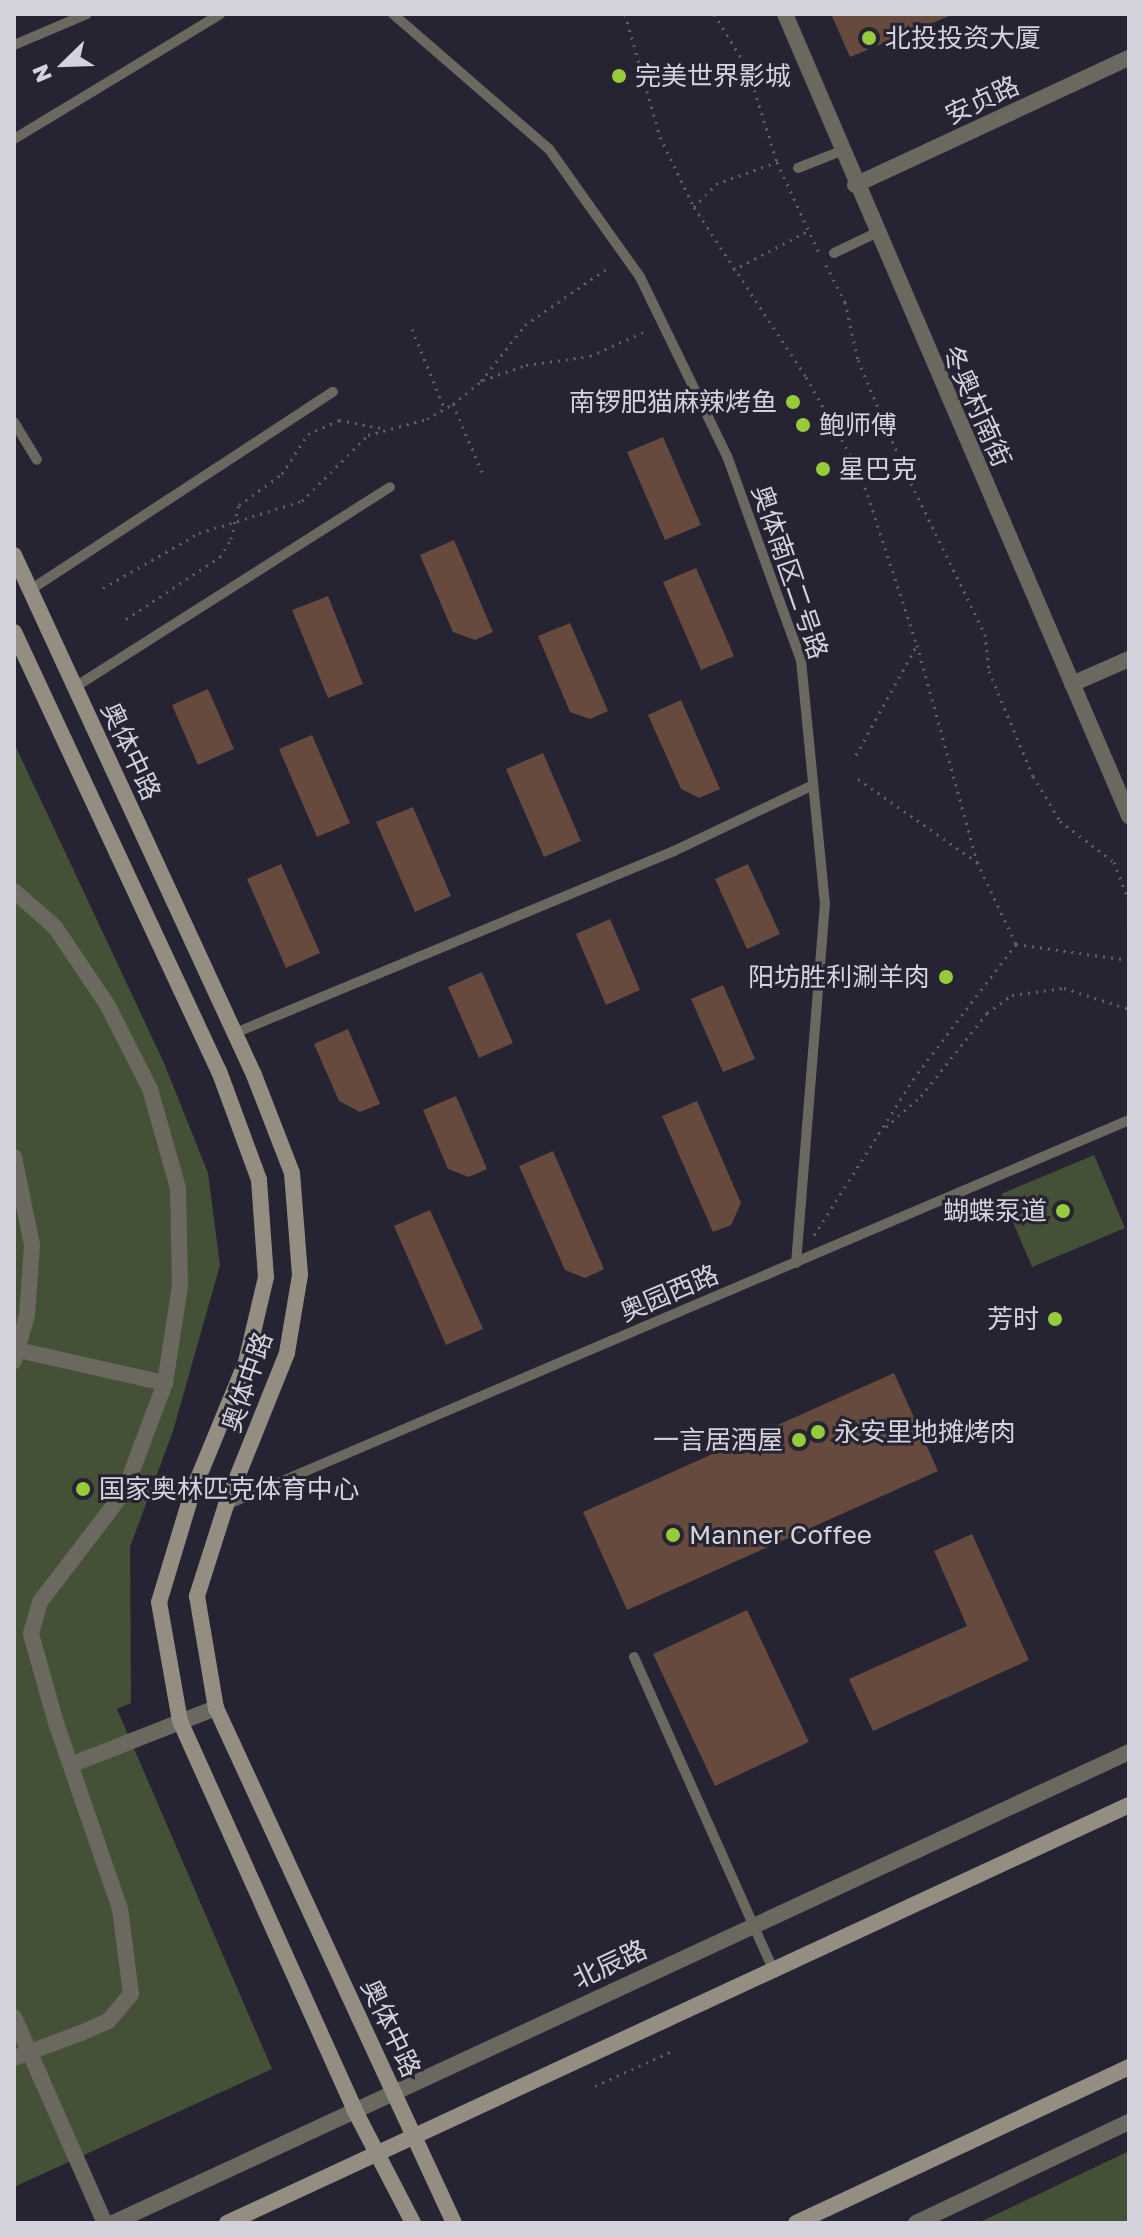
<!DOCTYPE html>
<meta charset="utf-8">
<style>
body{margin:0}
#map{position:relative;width:1143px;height:2237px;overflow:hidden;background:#262333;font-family:"Golos Text","Noto Sans SC",sans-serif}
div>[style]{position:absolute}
.green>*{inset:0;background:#455137}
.building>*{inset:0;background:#674a3e}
.path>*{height:3px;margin-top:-1.5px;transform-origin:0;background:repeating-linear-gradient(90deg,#5f5d6b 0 2px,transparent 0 8px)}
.service>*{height:10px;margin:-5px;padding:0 5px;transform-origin:5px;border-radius:5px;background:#6b6860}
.minor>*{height:16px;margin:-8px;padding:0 8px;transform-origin:8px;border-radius:8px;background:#6b6860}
.tertiary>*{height:16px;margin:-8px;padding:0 8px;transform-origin:8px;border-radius:8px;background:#6b6860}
.secondary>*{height:16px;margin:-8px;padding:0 8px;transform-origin:8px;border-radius:8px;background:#938e81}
.minor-bridge>*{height:16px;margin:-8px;padding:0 8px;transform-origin:8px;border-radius:8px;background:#6b6860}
.dots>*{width:22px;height:22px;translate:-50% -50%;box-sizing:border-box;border:4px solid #262333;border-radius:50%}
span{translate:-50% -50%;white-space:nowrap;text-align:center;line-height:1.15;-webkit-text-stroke:6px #262333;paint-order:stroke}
.poi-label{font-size:26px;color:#d4d2dd}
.left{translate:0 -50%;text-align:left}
.right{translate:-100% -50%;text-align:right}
.street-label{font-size:26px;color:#d4d2dd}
.frame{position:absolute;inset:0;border:16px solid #d4d2dd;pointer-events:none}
.north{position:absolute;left:24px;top:24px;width:80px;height:80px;-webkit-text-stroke:6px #262333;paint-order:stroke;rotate:247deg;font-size:22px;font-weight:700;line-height:32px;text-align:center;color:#d4d2dd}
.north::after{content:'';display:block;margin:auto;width:28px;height:36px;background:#d4d2dd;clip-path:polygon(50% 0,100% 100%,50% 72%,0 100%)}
</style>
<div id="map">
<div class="green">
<div style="clip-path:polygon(14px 743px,164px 1063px,208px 1173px,220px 1265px,173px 1431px,130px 1547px,131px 1703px,117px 1709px,272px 2069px,14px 2187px)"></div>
<div style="clip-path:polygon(1094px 1155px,1125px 1228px,1032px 1267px,1001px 1194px)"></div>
<div style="clip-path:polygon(1129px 2151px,1129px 2223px,978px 2223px)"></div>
</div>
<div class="building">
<div style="clip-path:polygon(831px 14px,954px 14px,850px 57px)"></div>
<div style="clip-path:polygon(663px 437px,701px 525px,665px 540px,627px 452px)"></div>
<div style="clip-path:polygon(454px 540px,493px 632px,475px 640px,453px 632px,420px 555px)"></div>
<div style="clip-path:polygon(696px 568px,734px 656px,701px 670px,663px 582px)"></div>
<div style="clip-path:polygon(328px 596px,363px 684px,328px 698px,292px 610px)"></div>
<div style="clip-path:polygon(570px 623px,608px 711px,590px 719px,570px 712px,538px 636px)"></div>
<div style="clip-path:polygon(208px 689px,234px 749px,198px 765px,172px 705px)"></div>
<div style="clip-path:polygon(681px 700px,720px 789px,699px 798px,681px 789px,648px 715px)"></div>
<div style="clip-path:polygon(312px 735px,350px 823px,317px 837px,279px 749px)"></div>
<div style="clip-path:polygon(543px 753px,581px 841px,544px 857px,506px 769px)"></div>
<div style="clip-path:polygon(413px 807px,451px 896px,415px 912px,376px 822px)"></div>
<div style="clip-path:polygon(281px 864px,320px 953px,286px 968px,247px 879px)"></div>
<div style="clip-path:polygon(748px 864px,780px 934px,747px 949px,715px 879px)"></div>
<div style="clip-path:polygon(610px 919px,640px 990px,606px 1005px,576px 934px)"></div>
<div style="clip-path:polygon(482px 972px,513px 1043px,479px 1058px,448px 987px)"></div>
<div style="clip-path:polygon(723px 985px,755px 1059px,723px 1072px,691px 999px)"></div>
<div style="clip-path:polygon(348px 1029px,380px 1104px,360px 1112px,339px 1101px,314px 1044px)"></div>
<div style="clip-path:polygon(456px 1096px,487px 1169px,469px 1177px,448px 1169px,423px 1110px)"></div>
<div style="clip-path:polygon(697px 1101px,741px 1203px,731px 1225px,713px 1232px,662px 1116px)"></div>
<div style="clip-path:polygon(553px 1151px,604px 1269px,585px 1278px,565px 1270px,519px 1166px)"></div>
<div style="clip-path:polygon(430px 1210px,483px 1329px,446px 1345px,394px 1226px)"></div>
<div style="clip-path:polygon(894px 1373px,938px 1471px,627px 1610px,583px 1512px)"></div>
<div style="clip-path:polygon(972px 1534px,1029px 1660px,873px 1731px,849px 1679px,967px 1626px,934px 1551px)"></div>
<div style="clip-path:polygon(747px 1610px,809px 1742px,715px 1786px,653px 1654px)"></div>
</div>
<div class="path">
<div style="left:625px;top:14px;width:128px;rotate:74.1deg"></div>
<div style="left:660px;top:137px;width:78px;rotate:64.1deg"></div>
<div style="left:694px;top:207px;width:204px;rotate:56.6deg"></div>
<div style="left:806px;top:377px;width:109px;rotate:60.4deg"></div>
<div style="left:860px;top:472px;width:182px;rotate:71.8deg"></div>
<div style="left:917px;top:645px;width:225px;rotate:74.5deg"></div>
<div style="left:977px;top:862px;width:91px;rotate:64.6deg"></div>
<div style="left:1016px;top:944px;width:168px;rotate:127.3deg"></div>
<div style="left:914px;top:1078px;width:191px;rotate:122.4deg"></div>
<div style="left:714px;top:14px;width:62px;rotate:58.1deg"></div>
<div style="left:747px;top:67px;width:100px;rotate:72.5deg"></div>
<div style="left:777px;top:162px;width:102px;rotate:65.2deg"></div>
<div style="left:694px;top:207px;width:32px;rotate:-46deg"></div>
<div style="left:716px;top:184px;width:65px;rotate:-19.8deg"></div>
<div style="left:826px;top:265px;width:42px;rotate:62.8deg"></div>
<div style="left:845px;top:302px;width:59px;rotate:77.4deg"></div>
<div style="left:858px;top:360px;width:118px;rotate:67.1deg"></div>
<div style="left:904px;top:469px;width:184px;rotate:63.9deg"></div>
<div style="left:985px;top:634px;width:37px;rotate:84deg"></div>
<div style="left:989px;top:671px;width:114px;rotate:67.3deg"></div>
<div style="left:1033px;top:776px;width:52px;rotate:59deg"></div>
<div style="left:1060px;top:821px;width:68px;rotate:37.2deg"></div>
<div style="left:1114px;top:862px;width:40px;rotate:69deg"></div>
<div style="left:1128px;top:899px;width:62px;rotate:89.1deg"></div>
<div style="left:733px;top:270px;width:85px;rotate:-27.5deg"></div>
<div style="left:412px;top:329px;width:87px;rotate:67.8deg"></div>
<div style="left:483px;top:380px;width:46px;rotate:-19.2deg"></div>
<div style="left:526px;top:365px;width:65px;rotate:-8deg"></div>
<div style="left:590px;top:356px;width:61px;rotate:-24.1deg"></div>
<div style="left:453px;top:404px;width:74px;rotate:66.9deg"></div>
<div style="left:103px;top:588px;width:111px;rotate:-29.8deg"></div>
<div style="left:199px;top:533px;width:108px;rotate:-17.3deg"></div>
<div style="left:302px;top:501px;width:93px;rotate:-45deg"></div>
<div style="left:368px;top:435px;width:61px;rotate:-15.2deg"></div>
<div style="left:427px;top:419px;width:30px;rotate:-30deg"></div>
<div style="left:453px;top:404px;width:36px;rotate:-39deg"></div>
<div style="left:481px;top:381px;width:71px;rotate:-51.8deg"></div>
<div style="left:525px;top:325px;width:98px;rotate:-34.7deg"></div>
<div style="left:126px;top:619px;width:113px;rotate:-33.4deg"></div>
<div style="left:220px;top:557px;width:21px;rotate:-59deg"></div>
<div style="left:231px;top:539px;width:35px;rotate:-77deg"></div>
<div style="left:239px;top:505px;width:53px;rotate:-35.8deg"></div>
<div style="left:282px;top:474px;width:48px;rotate:-57deg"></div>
<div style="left:308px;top:434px;width:34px;rotate:-24deg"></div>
<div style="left:339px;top:420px;width:43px;rotate:10.8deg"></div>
<div style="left:856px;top:755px;width:126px;rotate:-61deg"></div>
<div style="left:858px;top:779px;width:145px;rotate:34.9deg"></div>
<div style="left:1016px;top:944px;width:113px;rotate:8.1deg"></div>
<div style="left:886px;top:1127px;width:47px;rotate:-41.5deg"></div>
<div style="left:921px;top:1096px;width:106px;rotate:-51.5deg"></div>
<div style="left:987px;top:1013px;width:31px;rotate:-36deg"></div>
<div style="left:1012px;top:995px;width:52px;rotate:-7.7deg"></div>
<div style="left:1064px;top:988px;width:68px;rotate:17.9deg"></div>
<div style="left:595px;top:2086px;width:85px;rotate:-24.4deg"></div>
<div style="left:743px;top:2223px;width:2px;rotate:-27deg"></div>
</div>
<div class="service">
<div style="left:393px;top:14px;width:206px;rotate:40.9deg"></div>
<div style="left:549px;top:149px;width:157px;rotate:54.6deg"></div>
<div style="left:640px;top:277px;width:199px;rotate:64.1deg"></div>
<div style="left:727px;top:456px;width:217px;rotate:70.1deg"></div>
<div style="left:801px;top:660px;width:244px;rotate:84.4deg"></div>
<div style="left:825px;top:903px;width:361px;rotate:94.6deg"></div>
<div style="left:14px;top:45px;width:79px;rotate:-23deg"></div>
<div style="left:14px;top:139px;width:241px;rotate:-31.2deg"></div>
<div style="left:798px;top:168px;width:46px;rotate:-21.6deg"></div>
<div style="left:834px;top:253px;width:47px;rotate:-25.5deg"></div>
<div style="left:14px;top:422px;width:44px;rotate:58.8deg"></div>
<div style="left:30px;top:590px;width:362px;rotate:-33.2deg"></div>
<div style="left:75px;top:687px;width:373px;rotate:-32.4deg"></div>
<div style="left:235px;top:1033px;width:475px;rotate:-22.5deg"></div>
<div style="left:674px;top:851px;width:154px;rotate:-25.4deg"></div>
<div style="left:226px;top:1505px;width:982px;rotate:-23.09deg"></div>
<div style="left:634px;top:1657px;width:342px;rotate:66deg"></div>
</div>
<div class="minor">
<div style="left:785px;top:14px;width:873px;rotate:66.78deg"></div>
<div style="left:1072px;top:684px;width:62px;rotate:-23.7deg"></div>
<div style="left:14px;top:891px;width:55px;rotate:41.3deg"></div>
<div style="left:55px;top:927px;width:95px;rotate:56.1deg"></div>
<div style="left:108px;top:1006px;width:93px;rotate:63.2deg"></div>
<div style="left:150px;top:1089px;width:103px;rotate:74.2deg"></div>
<div style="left:178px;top:1188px;width:98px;rotate:88.8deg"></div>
<div style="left:180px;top:1286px;width:98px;rotate:98.8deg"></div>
<div style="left:165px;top:1383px;width:116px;rotate:110.6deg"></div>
<div style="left:124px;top:1492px;width:138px;rotate:127.4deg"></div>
<div style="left:40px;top:1602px;width:33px;rotate:106deg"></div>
<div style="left:31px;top:1634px;width:92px;rotate:74.3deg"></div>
<div style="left:56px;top:1723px;width:197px;rotate:71deg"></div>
<div style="left:120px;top:1909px;width:86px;rotate:82.6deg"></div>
<div style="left:131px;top:1994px;width:35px;rotate:130deg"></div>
<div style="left:108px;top:2021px;width:30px;rotate:156deg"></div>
<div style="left:14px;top:1157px;width:90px;rotate:78.4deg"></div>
<div style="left:32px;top:1245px;width:70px;rotate:94.1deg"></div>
<div style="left:27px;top:1315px;width:48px;rotate:105.8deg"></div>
<div style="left:18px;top:1350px;width:151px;rotate:12.7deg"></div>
<div style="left:73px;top:1764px;width:154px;rotate:-21.4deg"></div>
<div style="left:14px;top:2017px;width:225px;rotate:66.2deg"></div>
</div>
<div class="tertiary">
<div style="left:855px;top:185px;width:302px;rotate:-24.9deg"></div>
<div style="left:113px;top:2223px;width:1120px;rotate:-24.87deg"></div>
<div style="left:916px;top:2223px;width:236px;rotate:-25.4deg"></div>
</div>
<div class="secondary">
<div style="left:14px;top:555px;width:573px;rotate:65.22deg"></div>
<div style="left:254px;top:1075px;width:105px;rotate:68.8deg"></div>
<div style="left:292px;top:1173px;width:102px;rotate:85.5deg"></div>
<div style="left:300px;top:1275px;width:79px;rotate:99.5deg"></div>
<div style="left:287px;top:1353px;width:164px;rotate:111.9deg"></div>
<div style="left:226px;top:1505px;width:96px;rotate:107.7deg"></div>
<div style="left:197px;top:1596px;width:114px;rotate:80.4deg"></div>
<div style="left:216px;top:1708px;width:567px;rotate:65.2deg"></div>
<div style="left:14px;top:632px;width:485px;rotate:65deg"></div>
<div style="left:219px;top:1071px;width:116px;rotate:69.8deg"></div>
<div style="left:259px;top:1180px;width:97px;rotate:85.9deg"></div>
<div style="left:266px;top:1277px;width:87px;rotate:103.2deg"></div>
<div style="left:246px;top:1362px;width:142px;rotate:112.4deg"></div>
<div style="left:192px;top:1493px;width:114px;rotate:106.8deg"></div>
<div style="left:159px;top:1602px;width:121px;rotate:80deg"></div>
<div style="left:180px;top:1721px;width:425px;rotate:65.8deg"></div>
<div style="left:354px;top:2109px;width:128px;rotate:62.6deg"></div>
<div style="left:227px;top:2223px;width:994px;rotate:-24.86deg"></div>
<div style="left:796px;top:2223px;width:368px;rotate:-25.1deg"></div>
</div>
<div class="minor-bridge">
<div style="left:14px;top:2058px;width:72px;rotate:-20.5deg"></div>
</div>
<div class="dots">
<div style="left:869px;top:38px;background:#96cc3a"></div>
<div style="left:619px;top:76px;background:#96cc3a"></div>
<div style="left:793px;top:402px;background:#96cc3a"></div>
<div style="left:803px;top:425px;background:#96cc3a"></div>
<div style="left:823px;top:469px;background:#96cc3a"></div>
<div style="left:946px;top:977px;background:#96cc3a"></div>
<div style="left:1063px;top:1211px;background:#96cc3a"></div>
<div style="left:1055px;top:1319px;background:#96cc3a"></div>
<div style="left:818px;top:1432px;background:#96cc3a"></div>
<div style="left:799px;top:1440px;background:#96cc3a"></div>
<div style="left:83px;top:1489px;background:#96cc3a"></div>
<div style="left:673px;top:1535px;background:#96cc3a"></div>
</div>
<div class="poi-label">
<span class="left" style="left:885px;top:38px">北投投资大厦</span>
<span class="left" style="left:635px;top:76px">完美世界影城</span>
<span class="right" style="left:777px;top:402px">南锣肥猫麻辣烤鱼</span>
<span class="left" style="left:819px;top:425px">鲍师傅</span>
<span class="left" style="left:839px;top:469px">星巴克</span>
<span class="right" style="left:930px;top:977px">阳坊胜利涮羊肉</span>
<span class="right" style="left:1047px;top:1211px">蝴蝶泵道</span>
<span class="right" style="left:1039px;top:1319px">芳时</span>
<span class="left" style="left:834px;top:1432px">永安里地摊烤肉</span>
<span class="right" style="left:783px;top:1440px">一言居酒屋</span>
<span class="left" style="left:99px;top:1489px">国家奥林匹克体育中心</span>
<span class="left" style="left:689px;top:1535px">Manner Coffee</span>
</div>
<div class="street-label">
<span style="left:982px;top:100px;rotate:-25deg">安贞路</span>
<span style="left:977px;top:406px;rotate:66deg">冬奥村南街</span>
<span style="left:790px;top:572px;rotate:71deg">奥体南区二号路</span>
<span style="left:131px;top:751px;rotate:65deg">奥体中路</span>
<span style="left:669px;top:1293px;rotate:-23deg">奥园西路</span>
<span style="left:247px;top:1382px;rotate:-71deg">奥体中路</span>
<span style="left:610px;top:1964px;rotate:-25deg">北辰路</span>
<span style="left:391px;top:2028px;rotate:65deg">奥体中路</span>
</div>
<div class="frame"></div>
<div class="north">N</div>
</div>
